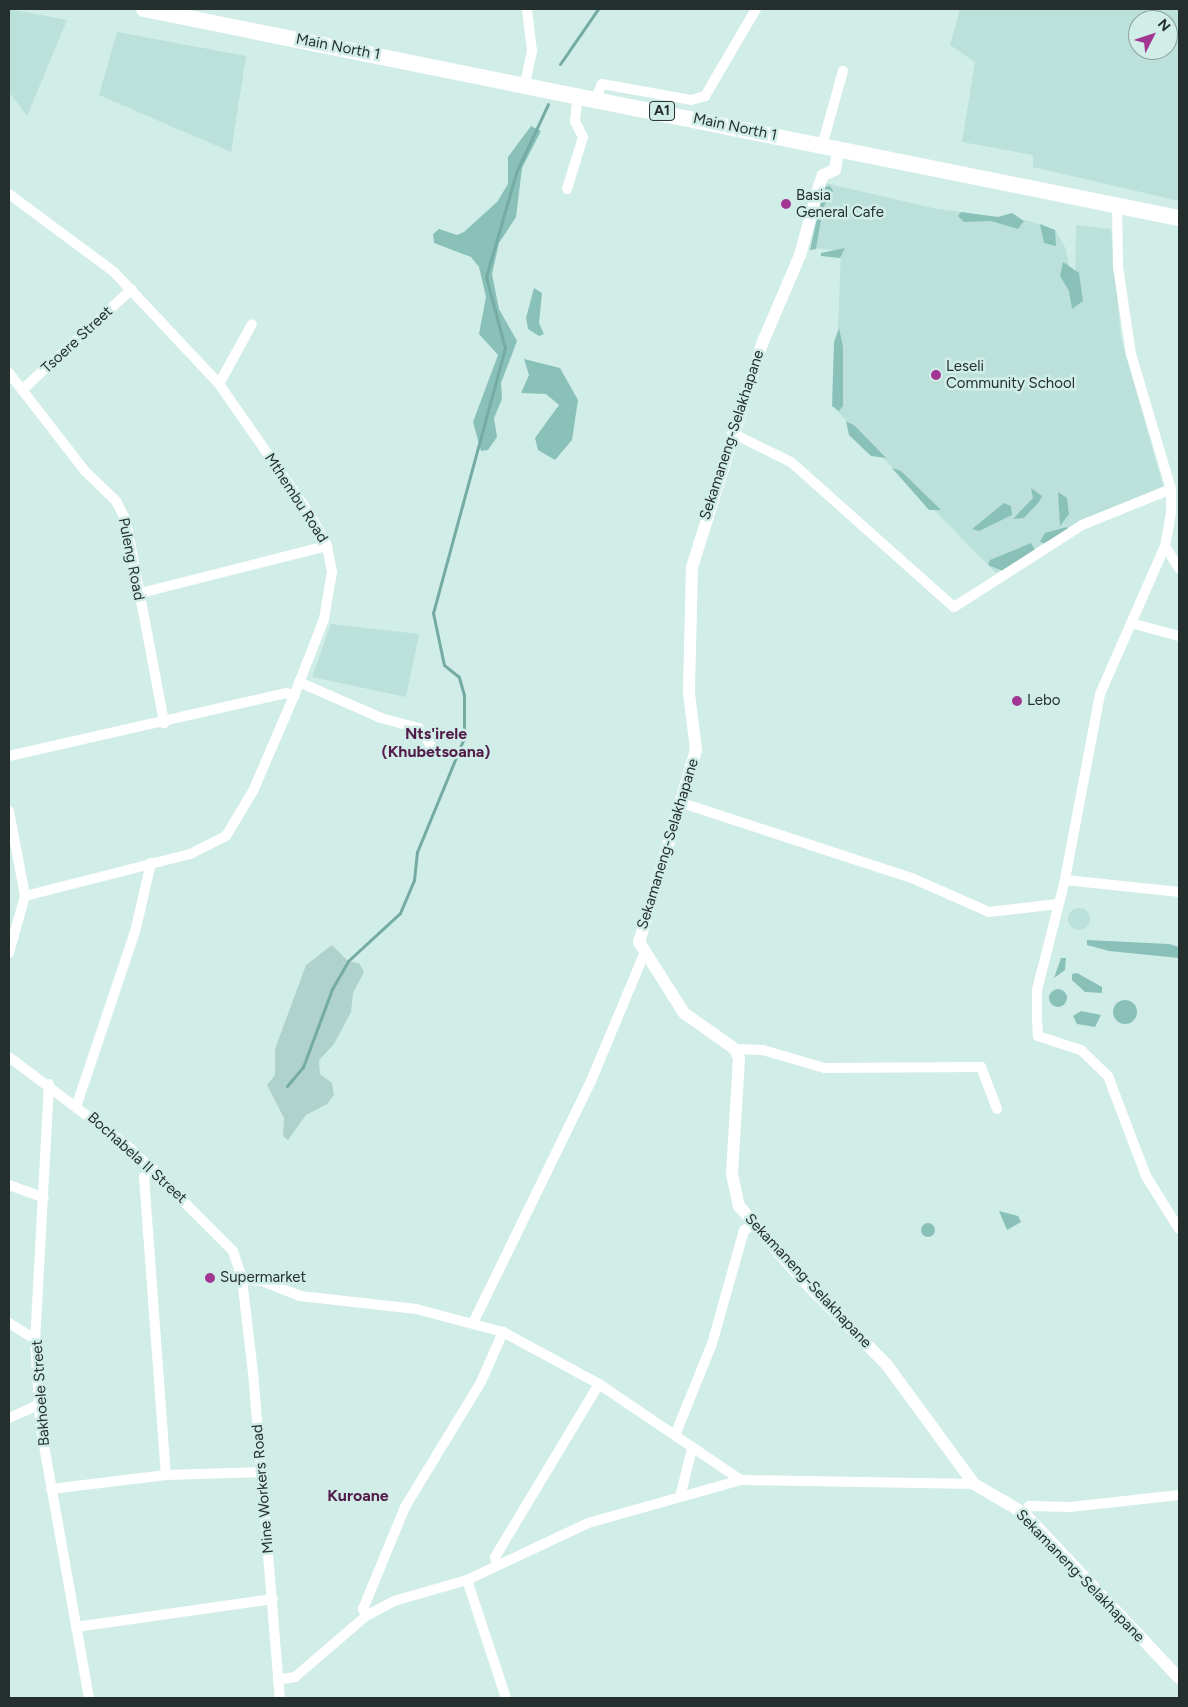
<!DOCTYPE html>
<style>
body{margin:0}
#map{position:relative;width:1188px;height:1707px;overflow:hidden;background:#d1ede8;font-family:Figtree,sans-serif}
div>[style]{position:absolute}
.built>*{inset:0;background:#bce0da}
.round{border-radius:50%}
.green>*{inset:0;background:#b0d2cc}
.forest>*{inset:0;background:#89c1b9}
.stream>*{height:3px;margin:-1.5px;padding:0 1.5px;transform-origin:1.5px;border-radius:1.5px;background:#74aca4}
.minor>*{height:10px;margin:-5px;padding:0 5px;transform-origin:5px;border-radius:5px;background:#fff}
.tertiary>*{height:12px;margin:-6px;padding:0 6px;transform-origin:6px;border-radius:6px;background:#fff}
.primary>*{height:16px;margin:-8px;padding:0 8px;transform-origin:8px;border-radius:8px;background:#fff}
.dots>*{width:14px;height:14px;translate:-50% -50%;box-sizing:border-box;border:2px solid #d1ede8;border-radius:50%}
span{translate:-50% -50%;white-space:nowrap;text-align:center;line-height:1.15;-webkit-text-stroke:5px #d1ede8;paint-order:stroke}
.shield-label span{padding:1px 4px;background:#d1ede8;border:1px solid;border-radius:4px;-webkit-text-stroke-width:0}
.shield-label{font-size:14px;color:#25302e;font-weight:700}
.street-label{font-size:15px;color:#25302e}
.poi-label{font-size:15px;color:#25302e}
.left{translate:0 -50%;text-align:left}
.neighbourhood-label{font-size:16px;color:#511c49;font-weight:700}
.frame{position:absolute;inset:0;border:10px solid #25302e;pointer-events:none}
.north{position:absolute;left:1128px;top:10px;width:50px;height:50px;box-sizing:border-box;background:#d1ede8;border:1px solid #8ca19e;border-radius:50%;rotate:49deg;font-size:14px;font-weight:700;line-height:20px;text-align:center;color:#25302e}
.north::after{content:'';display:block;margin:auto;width:18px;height:22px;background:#a33593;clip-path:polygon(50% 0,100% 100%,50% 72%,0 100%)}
</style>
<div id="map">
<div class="built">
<div style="clip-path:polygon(9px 9px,67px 20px,27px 116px,9px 92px)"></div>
<div style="clip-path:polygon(evenodd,960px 9px,1179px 9px,1179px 201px,1033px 167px,1033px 155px,962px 142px,975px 62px,950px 45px,960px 9px,1138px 20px,1168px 20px,1168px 50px,1138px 50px,1138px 20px)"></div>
<div style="clip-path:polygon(117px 32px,246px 56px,231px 152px,99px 95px)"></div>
<div style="clip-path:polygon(825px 183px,937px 209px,1029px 221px,1055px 230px,1066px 249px,1075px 297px,1076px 225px,1111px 229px,1121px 338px,1163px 486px,1076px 523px,996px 573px,835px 409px,841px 251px,813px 248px)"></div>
<div style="clip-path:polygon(331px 624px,419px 634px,406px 697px,312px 677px)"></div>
<div class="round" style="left:1068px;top:908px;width:22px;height:22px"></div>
</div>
<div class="green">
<div style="clip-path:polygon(332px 945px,348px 961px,359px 963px,364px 972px,353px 993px,351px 1012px,334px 1044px,319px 1060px,320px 1074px,332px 1083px,334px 1095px,327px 1104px,306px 1115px,288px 1140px,283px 1136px,284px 1118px,267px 1085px,275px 1075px,275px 1049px,306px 965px)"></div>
</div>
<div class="forest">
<div style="clip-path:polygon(531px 126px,541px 131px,522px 168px,516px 217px,499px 243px,492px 274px,499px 309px,517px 341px,501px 383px,502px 399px,494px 418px,497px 437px,488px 450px,481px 451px,473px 422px,498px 355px,479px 334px,486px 297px,479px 267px,471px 257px,434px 243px,433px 234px,439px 229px,457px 235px,464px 232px,497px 202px,508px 184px,508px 157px)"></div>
<div style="clip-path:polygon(830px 186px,833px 191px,823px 208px,816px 249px,810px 250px,824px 187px)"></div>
<div style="clip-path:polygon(961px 212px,998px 217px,1012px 213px,1024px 221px,1018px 229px,991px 221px,964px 222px,958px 216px)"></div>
<div style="clip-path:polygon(1040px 224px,1055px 230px,1056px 246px,1044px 243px)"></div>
<div style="clip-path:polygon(845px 248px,840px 258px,821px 256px,821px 253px)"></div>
<div style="clip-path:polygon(1063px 262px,1079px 273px,1083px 301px,1072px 309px,1069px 291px,1060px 276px)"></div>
<div style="clip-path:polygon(534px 288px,542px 293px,539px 323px,544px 334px,539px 336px,528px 329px,526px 318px)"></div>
<div style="clip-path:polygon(839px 328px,843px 347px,843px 406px,839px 411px,832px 406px,834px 342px)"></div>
<div style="clip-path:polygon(524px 359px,560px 368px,578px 400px,572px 440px,555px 460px,538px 450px,535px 438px,559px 405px,546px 394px,521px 393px,529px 375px)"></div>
<div style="clip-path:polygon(846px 421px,855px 426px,886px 458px,871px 456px,849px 435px)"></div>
<div style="clip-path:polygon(892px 468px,901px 471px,941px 510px,929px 510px)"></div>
<div style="clip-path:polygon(1031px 488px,1042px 496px,1039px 502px,1024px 518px,1013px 519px,1033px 498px)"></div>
<div style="clip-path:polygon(1058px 492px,1067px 498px,1069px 514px,1060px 526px)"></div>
<div style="clip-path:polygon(1004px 503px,1011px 506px,1012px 515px,979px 531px,972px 529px)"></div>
<div style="clip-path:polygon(1067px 527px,1070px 530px,1048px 544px,1040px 542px,1045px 533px)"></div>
<div style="clip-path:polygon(1031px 543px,1035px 550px,1003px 571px,988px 565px,990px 560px)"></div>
<div style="clip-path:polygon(1087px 940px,1169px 944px,1179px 947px,1179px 958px,1109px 951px,1087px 945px)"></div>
<div style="clip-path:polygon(1061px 958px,1066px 958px,1065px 970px,1054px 978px)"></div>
<div style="clip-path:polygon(1077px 973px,1102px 987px,1102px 993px,1085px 992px,1072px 980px,1072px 974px)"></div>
<div class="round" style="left:1049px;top:989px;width:18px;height:18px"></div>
<div class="round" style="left:1113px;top:1000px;width:24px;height:24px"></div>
<div style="clip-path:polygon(1081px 1011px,1101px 1015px,1095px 1027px,1077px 1024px,1073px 1016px)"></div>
<div style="clip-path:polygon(999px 1211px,1018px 1216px,1021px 1222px,1007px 1230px)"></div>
<div class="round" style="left:921px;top:1223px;width:14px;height:14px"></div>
</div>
<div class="stream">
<div style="left:560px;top:64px;width:67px;rotate:-55.4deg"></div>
<div style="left:287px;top:1086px;width:25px;rotate:-50deg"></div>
<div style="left:303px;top:1067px;width:83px;rotate:-69.6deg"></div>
<div style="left:332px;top:989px;width:32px;rotate:-60deg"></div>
<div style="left:348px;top:961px;width:71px;rotate:-42.7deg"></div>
<div style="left:400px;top:913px;width:36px;rotate:-67deg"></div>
<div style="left:414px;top:880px;width:28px;rotate:-84deg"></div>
<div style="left:417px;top:852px;width:123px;rotate:-67.6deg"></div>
<div style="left:464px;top:738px;width:43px;rotate:-90deg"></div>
<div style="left:464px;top:695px;width:19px;rotate:-106deg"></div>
<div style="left:459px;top:677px;width:19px;rotate:-141deg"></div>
<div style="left:444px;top:665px;width:53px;rotate:-101.9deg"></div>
<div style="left:433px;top:613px;width:275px;rotate:-74.8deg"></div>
<div style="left:505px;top:348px;width:73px;rotate:-105deg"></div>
<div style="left:486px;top:277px;width:108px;rotate:-73.9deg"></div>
<div style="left:516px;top:173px;width:76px;rotate:-65.1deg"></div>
</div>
<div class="minor">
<div style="left:525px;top:84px;width:34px;rotate:-78deg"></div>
<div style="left:532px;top:51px;width:42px;rotate:-96.8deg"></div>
<div style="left:596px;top:98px;width:15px;rotate:-67deg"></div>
<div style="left:602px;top:84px;width:90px;rotate:10.2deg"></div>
<div style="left:691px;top:100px;width:15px;rotate:-16deg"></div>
<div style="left:705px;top:96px;width:101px;rotate:-59.6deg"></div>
<div style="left:822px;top:146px;width:78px;rotate:-74.4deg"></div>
<div style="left:567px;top:189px;width:54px;rotate:-72.9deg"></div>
<div style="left:583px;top:137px;width:18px;rotate:-117deg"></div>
<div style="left:575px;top:121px;width:28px;rotate:-84deg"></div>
<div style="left:9px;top:194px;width:131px;rotate:36.6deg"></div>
<div style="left:114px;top:272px;width:154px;rotate:46.8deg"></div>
<div style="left:219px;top:384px;width:157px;rotate:55.1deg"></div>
<div style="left:309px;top:513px;width:38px;rotate:61deg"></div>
<div style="left:327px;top:546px;width:26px;rotate:79deg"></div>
<div style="left:332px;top:572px;width:48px;rotate:99.7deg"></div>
<div style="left:324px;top:619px;width:83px;rotate:111.3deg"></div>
<div style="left:294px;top:696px;width:103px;rotate:113.3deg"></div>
<div style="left:253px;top:791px;width:52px;rotate:121deg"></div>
<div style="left:226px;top:836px;width:40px;rotate:153.4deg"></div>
<div style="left:190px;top:854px;width:170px;rotate:165.7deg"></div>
<div style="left:1117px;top:205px;width:62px;rotate:89.1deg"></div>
<div style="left:1118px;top:267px;width:88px;rotate:81.5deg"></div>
<div style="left:1131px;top:354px;width:141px;rotate:73.5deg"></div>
<div style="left:1171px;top:489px;width:24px;rotate:90deg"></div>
<div style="left:1171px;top:513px;width:34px;rotate:100deg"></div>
<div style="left:1165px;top:546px;width:162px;rotate:113.7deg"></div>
<div style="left:1100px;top:694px;width:189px;rotate:100.7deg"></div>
<div style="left:1065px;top:880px;width:114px;rotate:104.3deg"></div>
<div style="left:1037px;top:990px;width:29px;rotate:90deg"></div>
<div style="left:1037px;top:1019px;width:17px;rotate:87deg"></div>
<div style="left:1038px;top:1036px;width:45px;rotate:18deg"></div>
<div style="left:1081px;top:1050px;width:37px;rotate:44deg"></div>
<div style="left:1108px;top:1076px;width:107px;rotate:69.2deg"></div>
<div style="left:1146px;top:1176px;width:62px;rotate:58.1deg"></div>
<div style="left:9px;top:373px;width:124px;rotate:52.2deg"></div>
<div style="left:85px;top:471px;width:43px;rotate:44.1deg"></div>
<div style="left:116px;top:501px;width:22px;rotate:63deg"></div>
<div style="left:126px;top:521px;width:206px;rotate:79.3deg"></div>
<div style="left:219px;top:384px;width:68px;rotate:-61.2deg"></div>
<div style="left:22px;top:390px;width:149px;rotate:-42.6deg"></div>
<div style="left:732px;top:433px;width:66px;rotate:26.2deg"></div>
<div style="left:791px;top:462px;width:218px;rotate:41.7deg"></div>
<div style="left:954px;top:607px;width:152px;rotate:-32.6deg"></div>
<div style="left:1082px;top:525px;width:96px;rotate:-22deg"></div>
<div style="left:1165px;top:546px;width:26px;rotate:58deg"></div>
<div style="left:137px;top:594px;width:196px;rotate:-14.2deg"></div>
<div style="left:1131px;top:623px;width:50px;rotate:15.2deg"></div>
<div style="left:299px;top:682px;width:90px;rotate:23.7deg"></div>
<div style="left:381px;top:718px;width:39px;rotate:15deg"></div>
<div style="left:419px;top:728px;width:22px;rotate:56deg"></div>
<div style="left:9px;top:756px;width:284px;rotate:-12.8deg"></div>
<div style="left:286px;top:693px;width:9px;rotate:21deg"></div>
<div style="left:679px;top:802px;width:247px;rotate:18.1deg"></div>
<div style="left:914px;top:879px;width:82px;rotate:23.7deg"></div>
<div style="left:989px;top:912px;width:69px;rotate:-6.6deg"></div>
<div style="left:9px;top:811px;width:86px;rotate:79.3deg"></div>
<div style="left:25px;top:896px;width:59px;rotate:105.7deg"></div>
<div style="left:1065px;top:880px;width:115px;rotate:6deg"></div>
<div style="left:735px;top:1049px;width:28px;rotate:2deg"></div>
<div style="left:763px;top:1050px;width:64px;rotate:16.4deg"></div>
<div style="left:824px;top:1068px;width:157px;rotate:-0.4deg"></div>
<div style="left:981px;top:1067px;width:45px;rotate:69.1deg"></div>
<div style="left:9px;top:1057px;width:153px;rotate:37deg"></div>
<div style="left:131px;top:1149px;width:144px;rotate:45deg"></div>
<div style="left:233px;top:1251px;width:29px;rotate:72deg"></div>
<div style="left:242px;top:1279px;width:94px;rotate:83.3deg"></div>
<div style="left:253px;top:1372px;width:327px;rotate:85.3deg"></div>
<div style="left:49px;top:1084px;width:255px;rotate:93.1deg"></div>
<div style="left:35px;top:1339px;width:84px;rotate:86.6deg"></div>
<div style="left:40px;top:1423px;width:279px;rotate:79.9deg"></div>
<div style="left:77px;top:1104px;width:182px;rotate:-71.4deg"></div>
<div style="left:135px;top:932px;width:71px;rotate:-76.9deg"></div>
<div style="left:153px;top:1168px;width:13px;rotate:135deg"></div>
<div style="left:144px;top:1177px;width:299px;rotate:85.8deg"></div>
<div style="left:9px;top:1185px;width:37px;rotate:20deg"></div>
<div style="left:242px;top:1279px;width:20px;rotate:6deg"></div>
<div style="left:262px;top:1281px;width:41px;rotate:21.5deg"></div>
<div style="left:300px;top:1296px;width:117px;rotate:6.4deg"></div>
<div style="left:416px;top:1309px;width:90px;rotate:14.8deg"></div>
<div style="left:503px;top:1332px;width:109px;rotate:28.4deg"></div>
<div style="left:599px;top:1384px;width:171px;rotate:34.1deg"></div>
<div style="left:741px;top:1480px;width:233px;rotate:1deg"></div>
<div style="left:9px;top:1323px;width:31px;rotate:32deg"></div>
<div style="left:473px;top:1323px;width:269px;rotate:-64deg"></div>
<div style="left:591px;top:1081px;width:138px;rotate:-67.3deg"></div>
<div style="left:9px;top:1418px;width:34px;rotate:-24deg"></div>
<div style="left:675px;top:1435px;width:98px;rotate:-67.9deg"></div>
<div style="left:712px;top:1344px;width:118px;rotate:-74.3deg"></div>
<div style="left:744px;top:1230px;width:13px;rotate:-27deg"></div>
<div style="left:51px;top:1489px;width:116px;rotate:-6.9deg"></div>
<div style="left:166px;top:1475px;width:96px;rotate:-1.8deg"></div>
<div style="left:680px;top:1497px;width:49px;rotate:-76deg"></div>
<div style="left:1024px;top:1513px;width:9px;rotate:-54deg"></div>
<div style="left:1029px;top:1506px;width:41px;rotate:1.4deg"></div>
<div style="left:1070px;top:1507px;width:110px;rotate:-6.3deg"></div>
<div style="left:497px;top:1563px;width:6px;rotate:-108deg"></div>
<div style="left:495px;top:1557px;width:202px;rotate:-59deg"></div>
<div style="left:467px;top:1580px;width:124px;rotate:71.7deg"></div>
<div style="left:366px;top:1616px;width:8px;rotate:-113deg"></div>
<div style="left:363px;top:1609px;width:110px;rotate:-67.6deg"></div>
<div style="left:405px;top:1507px;width:146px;rotate:-58.7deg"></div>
<div style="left:481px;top:1382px;width:55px;rotate:-66.3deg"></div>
<div style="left:76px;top:1627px;width:199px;rotate:-8.1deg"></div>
<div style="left:278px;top:1680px;width:17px;rotate:-10deg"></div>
<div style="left:295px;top:1677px;width:94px;rotate:-40.7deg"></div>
<div style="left:366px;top:1616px;width:32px;rotate:-28deg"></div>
<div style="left:394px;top:1601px;width:76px;rotate:-16deg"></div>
<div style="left:467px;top:1580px;width:134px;rotate:-25.2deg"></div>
<div style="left:588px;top:1523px;width:159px;rotate:-15.7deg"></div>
</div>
<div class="tertiary">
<div style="left:838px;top:151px;width:19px;rotate:99deg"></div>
<div style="left:835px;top:170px;width:13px;rotate:157deg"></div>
<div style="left:823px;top:175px;width:12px;rotate:110deg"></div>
<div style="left:819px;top:186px;width:72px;rotate:105.4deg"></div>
<div style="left:800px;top:255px;width:97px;rotate:113.1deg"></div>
<div style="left:762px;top:344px;width:234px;rotate:107.4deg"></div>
<div style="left:692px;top:567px;width:126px;rotate:91.4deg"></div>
<div style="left:689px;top:693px;width:57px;rotate:83deg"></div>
<div style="left:696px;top:750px;width:200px;rotate:106.5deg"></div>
<div style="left:639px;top:942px;width:84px;rotate:57.6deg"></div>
<div style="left:684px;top:1013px;width:62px;rotate:35.2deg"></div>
<div style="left:735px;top:1049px;width:10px;rotate:66deg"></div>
<div style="left:739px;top:1058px;width:116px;rotate:93.5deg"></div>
<div style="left:732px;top:1174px;width:33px;rotate:78deg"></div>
<div style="left:739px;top:1206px;width:95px;rotate:49.3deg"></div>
<div style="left:801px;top:1278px;width:122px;rotate:45.3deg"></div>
<div style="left:887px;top:1365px;width:147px;rotate:53.8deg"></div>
<div style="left:974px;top:1484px;width:58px;rotate:30.1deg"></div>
<div style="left:1024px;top:1513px;width:226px;rotate:46.8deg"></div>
</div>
<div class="primary">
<div style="left:144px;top:9px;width:1056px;rotate:11.42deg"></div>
</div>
<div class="dots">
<div style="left:786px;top:204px;background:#a33593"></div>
<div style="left:936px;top:375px;background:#a33593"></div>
<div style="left:1017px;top:701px;background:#a33593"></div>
<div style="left:210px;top:1278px;background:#a33593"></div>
</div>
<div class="shield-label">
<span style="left:662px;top:111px">A1</span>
</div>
<div class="street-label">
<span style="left:338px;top:47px;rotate:11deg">Main North 1</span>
<span style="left:735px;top:127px;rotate:12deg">Main North 1</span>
<span style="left:77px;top:340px;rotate:-43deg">Tsoere Street</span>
<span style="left:732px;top:435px;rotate:-72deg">Sekamaneng-Selakhapane</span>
<span style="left:296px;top:498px;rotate:57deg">Mthembu Road</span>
<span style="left:131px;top:559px;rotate:79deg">Puleng Road</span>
<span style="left:668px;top:844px;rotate:-73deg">Sekamaneng-Selakhapane</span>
<span style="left:137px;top:1158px;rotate:42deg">Bochabela II Street</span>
<span style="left:808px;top:1281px;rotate:47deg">Sekamaneng-Selakhapane</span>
<span style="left:41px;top:1393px;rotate:-94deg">Bakhoele Street</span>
<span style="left:263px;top:1489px;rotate:-95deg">Mine Workers Road</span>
<span style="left:1080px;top:1576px;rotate:46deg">Sekamaneng-Selakhapane</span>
</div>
<div class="poi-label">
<span class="left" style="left:796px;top:204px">Basia<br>General Cafe</span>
<span class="left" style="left:946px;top:375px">Leseli<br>Community School</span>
<span class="left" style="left:1027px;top:701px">Lebo</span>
<span class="left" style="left:220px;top:1278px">Supermarket</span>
</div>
<div class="neighbourhood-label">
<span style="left:436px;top:743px">Nts'irele<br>(Khubetsoana)</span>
<span style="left:358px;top:1496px">Kuroane</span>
</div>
<div class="frame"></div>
<div class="north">N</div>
</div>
